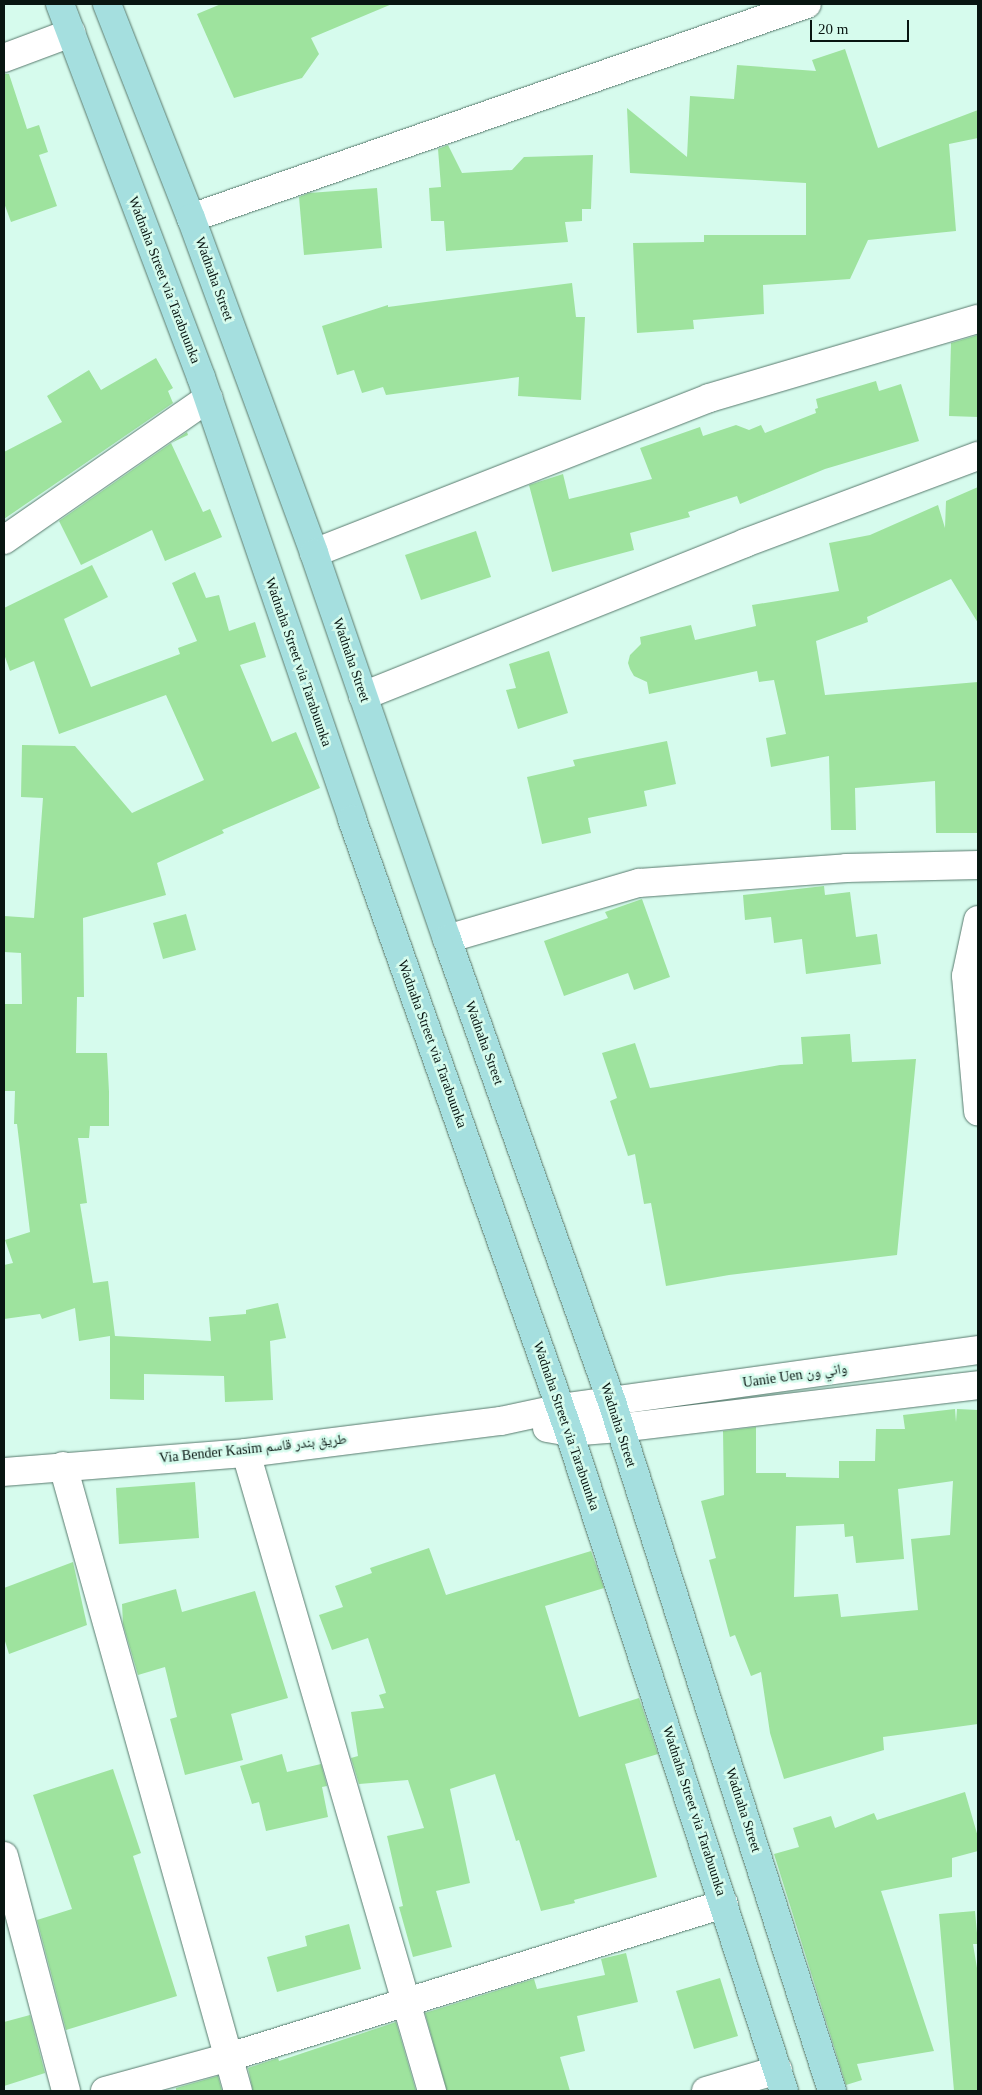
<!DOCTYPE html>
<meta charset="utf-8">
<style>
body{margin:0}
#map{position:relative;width:982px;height:2095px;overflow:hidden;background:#d6fbed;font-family:"Times New Roman","Noto Naskh Arabic",serif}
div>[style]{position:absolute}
.building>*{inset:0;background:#9ee39e}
.roads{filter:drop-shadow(0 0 1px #597a6e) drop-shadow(0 0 1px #597a6e)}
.minor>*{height:28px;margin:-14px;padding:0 14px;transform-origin:14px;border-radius:14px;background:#fff}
.major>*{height:28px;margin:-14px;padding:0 14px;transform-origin:14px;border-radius:14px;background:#a5dfdf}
span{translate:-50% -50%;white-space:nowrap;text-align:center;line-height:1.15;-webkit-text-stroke:5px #d6fbed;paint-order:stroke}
.street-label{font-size:14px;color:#081511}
.frame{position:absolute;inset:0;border:5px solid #081511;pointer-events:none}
.scale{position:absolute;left:810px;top:20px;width:99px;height:22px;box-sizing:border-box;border:2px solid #081511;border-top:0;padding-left:6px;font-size:15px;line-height:18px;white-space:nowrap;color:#081511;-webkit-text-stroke:4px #d6fbed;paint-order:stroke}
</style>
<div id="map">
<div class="building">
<div style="clip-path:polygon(221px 4px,392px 4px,311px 38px,319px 54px,302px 78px,234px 98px,197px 14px)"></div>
<div style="clip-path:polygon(845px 49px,878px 148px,978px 110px,978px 138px,949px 144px,956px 231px,868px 240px,850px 279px,763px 285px,764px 314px,693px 320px,694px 329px,637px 333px,633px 243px,704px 242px,704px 235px,806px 235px,806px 183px,630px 173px,627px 108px,687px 157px,690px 96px,734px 99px,737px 65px,816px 71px,812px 60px)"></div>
<div style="clip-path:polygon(4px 74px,9px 74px,27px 129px,39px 125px,48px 152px,39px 155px,57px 206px,11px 222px,4px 203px)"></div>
<div style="clip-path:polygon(448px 145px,462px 173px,512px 170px,524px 157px,593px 155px,591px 209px,582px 209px,582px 221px,565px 222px,568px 242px,446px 251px,444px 221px,431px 221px,429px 188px,441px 187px,438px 149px)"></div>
<div style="clip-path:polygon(377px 188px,382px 248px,304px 255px,299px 197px,309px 193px)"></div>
<div style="clip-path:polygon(572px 283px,576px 317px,585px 317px,581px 400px,518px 396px,519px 377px,386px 395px,383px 387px,362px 393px,354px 370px,337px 375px,322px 326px,388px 305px,388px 307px)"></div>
<div style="clip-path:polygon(978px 335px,978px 417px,949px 416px,951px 343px)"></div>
<div style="clip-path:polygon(156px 358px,173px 388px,168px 391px,173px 403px,4px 519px,4px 452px,62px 422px,47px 396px,89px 370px,101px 390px)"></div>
<div style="clip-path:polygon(876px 381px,879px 391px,901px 384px,919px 441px,825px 469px,740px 504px,737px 496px,688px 512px,690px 517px,630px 533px,634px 550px,552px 572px,529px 485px,563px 474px,569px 499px,652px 479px,640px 448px,700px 427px,703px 436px,736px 425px,749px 430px,761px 425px,765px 433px,816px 413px,815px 409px,818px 408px,816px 399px)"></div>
<div style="clip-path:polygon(187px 432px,188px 435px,171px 443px,203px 512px,210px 509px,222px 537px,165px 561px,152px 530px,81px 565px,59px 521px)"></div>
<div style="clip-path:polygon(978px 487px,978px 623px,951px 579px,867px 617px,868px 622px,816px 641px,825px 695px,978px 682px,978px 833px,936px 833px,935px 781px,855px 788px,856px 830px,831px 830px,829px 756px,771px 767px,766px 738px,786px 734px,774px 680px,759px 682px,757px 671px,649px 694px,647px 682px,634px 676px,630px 669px,628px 663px,630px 655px,641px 644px,640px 637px,691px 625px,695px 640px,756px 626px,752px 605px,839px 591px,829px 543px,870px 535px,938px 505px,945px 528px,946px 501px)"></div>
<div style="clip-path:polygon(476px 531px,491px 577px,421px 600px,405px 555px)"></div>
<div style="clip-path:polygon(92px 565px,108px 597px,64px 619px,91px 687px,180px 654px,178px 648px,197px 641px,172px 583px,195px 572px,206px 598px,219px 595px,229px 631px,255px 622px,266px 657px,240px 665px,272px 742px,296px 732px,320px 788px,222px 830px,224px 833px,157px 863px,166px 895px,83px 918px,84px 997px,77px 997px,76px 1053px,107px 1053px,109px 1092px,109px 1126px,90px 1126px,89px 1138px,78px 1138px,87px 1203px,80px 1204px,93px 1283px,108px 1281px,115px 1336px,211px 1341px,209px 1317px,246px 1314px,246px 1310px,278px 1303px,286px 1338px,270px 1341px,273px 1400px,225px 1402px,224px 1376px,144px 1374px,144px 1400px,110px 1399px,110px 1336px,79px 1341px,75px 1308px,42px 1319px,40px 1314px,4px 1319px,4px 1265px,13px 1263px,5px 1240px,30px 1232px,17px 1124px,14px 1124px,15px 1091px,4px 1091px,4px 1004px,22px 1004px,21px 953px,4px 952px,4px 916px,34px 918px,43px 798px,21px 797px,22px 745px,75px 746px,132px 813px,204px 780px,166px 695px,59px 734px,34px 661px,10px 671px,4px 654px,4px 608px)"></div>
<div style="clip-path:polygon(549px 651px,568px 713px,518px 729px,506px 690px,516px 688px,509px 664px)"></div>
<div style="clip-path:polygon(667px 741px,676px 784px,644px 791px,647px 806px,588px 818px,591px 833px,542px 844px,527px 777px,575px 766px,573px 760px)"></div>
<div style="clip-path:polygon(824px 886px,825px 895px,850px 892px,856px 937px,877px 934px,881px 964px,806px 974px,802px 939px,774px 943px,771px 917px,745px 920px,743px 895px)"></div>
<div style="clip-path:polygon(642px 899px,670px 977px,634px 990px,628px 973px,564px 996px,544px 941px,608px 918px,605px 912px)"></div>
<div style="clip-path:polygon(186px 914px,196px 950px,163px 959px,153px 923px)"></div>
<div style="clip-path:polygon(850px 1034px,852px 1062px,916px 1059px,897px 1255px,729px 1275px,666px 1286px,651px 1203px,644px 1204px,635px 1154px,628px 1156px,610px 1101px,617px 1098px,602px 1053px,635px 1043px,650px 1088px,657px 1087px,780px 1065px,803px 1064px,801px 1037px)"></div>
<div style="clip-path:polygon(evenodd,955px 1409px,956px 1422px,957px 1409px,978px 1410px,978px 1724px,883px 1737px,884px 1750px,784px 1779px,770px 1733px,761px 1672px,751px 1676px,735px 1635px,730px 1637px,709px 1560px,716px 1558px,701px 1501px,724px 1495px,723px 1431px,756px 1427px,756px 1473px,786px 1473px,786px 1477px,839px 1478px,839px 1461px,875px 1461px,876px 1429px,905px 1429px,903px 1415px,955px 1409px,953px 1481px,950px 1535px,911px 1539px,918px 1610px,841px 1617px,838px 1594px,794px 1597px,796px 1526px,844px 1524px,845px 1537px,853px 1536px,856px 1563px,904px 1559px,898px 1489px,953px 1481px)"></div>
<div style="clip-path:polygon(195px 1482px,199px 1538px,119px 1544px,116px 1488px)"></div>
<div style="clip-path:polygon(429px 1548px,446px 1595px,591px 1551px,604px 1588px,545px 1606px,579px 1717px,639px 1698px,658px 1754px,625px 1764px,657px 1877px,574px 1900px,575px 1903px,541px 1911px,519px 1840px,516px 1841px,495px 1774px,450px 1789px,470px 1883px,436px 1891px,452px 1947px,413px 1957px,399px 1907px,403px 1906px,387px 1836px,424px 1828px,408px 1780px,359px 1784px,351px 1758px,358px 1756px,351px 1712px,384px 1708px,379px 1695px,386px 1693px,368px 1638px,332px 1650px,319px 1615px,343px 1607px,335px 1586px,372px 1573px,370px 1568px)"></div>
<div style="clip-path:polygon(73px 1562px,87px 1625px,9px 1654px,4px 1638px,4px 1588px)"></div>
<div style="clip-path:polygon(176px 1589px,182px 1612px,255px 1591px,288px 1698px,231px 1714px,243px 1760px,185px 1775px,170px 1719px,177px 1717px,165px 1667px,138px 1675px,123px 1624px,122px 1604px)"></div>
<div style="clip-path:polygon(282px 1754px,287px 1772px,321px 1764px,327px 1786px,322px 1787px,328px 1817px,266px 1831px,259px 1802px,252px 1804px,240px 1766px)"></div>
<div style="clip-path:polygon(113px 1769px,141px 1853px,133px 1856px,177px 1996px,66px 2030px,37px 1920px,72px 1909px,33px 1795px)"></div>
<div style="clip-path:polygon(965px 1792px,978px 1837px,978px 1851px,952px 1858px,952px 1877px,881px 1891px,934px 2051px,857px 2064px,862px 2080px,846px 2085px,774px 1854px,799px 1847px,793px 1828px,831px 1816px,835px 1828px,874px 1813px,877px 1820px)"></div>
<div style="clip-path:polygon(975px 1911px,978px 1944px,973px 1944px,978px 1974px,978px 2091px,954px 2091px,939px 1914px)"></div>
<div style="clip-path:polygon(349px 1924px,361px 1969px,277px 1992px,267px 1957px,307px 1946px,305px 1936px)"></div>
<div style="clip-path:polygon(626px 1953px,638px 2002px,577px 2016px,585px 2051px,560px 2057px,570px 2091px,447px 2091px,425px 2013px,534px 1979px,537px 1989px,605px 1975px,601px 1959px)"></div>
<div style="clip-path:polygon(720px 1978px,738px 2036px,694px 2049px,676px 1991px)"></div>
<div style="clip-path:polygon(30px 2015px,45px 2073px,4px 2086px,4px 2022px)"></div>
<div style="clip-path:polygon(396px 2022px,416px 2091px,253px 2091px,248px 2068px,278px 2058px,279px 2061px)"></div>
<div style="clip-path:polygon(218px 2076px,222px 2091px,176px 2091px,176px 2088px)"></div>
</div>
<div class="roads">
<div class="minor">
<div style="left:4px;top:58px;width:72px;rotate:-20.5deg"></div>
<div style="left:191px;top:218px;width:652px;rotate:-19.16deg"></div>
<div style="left:4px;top:540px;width:249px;rotate:-34.8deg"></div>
<div style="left:314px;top:553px;width:424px;rotate:-21.4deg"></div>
<div style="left:709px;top:398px;width:280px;rotate:-16.4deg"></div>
<div style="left:363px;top:696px;width:412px;rotate:-21.8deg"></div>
<div style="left:745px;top:543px;width:249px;rotate:-20.5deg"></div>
<div style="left:978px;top:920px;width:57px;rotate:102.1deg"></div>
<div style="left:966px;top:976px;width:136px;rotate:84.9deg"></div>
<div style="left:447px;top:939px;width:200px;rotate:-16.3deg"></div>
<div style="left:639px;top:883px;width:208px;rotate:-4.1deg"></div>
<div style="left:846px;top:868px;width:132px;rotate:-1.3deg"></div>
<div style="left:547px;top:1428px;width:22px;rotate:10deg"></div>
<div style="left:569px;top:1432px;width:50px;rotate:-4.6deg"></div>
<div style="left:619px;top:1428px;width:362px;rotate:-6.8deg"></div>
<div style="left:246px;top:1453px;width:665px;rotate:73.75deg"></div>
<div style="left:63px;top:1466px;width:649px;rotate:74.36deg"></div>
<div style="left:4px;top:1472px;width:243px;rotate:-4.5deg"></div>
<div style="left:246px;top:1453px;width:257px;rotate:-7.2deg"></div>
<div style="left:501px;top:1421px;width:61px;rotate:-12.2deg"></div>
<div style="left:561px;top:1408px;width:421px;rotate:-7.9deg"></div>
<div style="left:4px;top:1856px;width:243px;rotate:75.2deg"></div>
<div style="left:105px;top:2091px;width:129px;rotate:-15.3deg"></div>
<div style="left:229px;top:2057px;width:518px;rotate:-17.18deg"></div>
<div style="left:706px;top:2091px;width:75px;rotate:-16.3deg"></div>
</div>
<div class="major">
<div style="left:60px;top:4px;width:399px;rotate:69.3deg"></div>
<div style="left:201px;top:377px;width:467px;rotate:71.1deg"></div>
<div style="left:352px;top:819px;width:650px;rotate:70.51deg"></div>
<div style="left:569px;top:1432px;width:693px;rotate:71.93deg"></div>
<div style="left:107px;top:4px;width:230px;rotate:68.6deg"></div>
<div style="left:191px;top:218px;width:357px;rotate:69.8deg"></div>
<div style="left:314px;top:553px;width:408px;rotate:71deg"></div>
<div style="left:447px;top:939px;width:492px;rotate:70.4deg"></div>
<div style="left:612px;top:1402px;width:723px;rotate:72.29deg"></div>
</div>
</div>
<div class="street-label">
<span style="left:214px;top:279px;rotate:70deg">Wadnaha Street</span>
<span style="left:164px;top:280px;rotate:69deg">Wadnaha Street via Tarabuunka</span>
<span style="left:351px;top:660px;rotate:71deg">Wadnaha Street</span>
<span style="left:298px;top:662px;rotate:71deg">Wadnaha Street via Tarabuunka</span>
<span style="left:484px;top:1043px;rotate:70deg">Wadnaha Street</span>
<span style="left:432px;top:1044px;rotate:70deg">Wadnaha Street via Tarabuunka</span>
<span style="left:795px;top:1376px;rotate:-8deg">Uanie Uen واني ون</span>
<span style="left:618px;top:1425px;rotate:72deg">Wadnaha Street</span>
<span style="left:566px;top:1426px;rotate:71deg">Wadnaha Street via Tarabuunka</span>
<span style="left:253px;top:1449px;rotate:-6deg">Via Bender Kasim طريق بندر قاسم</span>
<span style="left:743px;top:1810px;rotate:72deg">Wadnaha Street</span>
<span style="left:694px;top:1811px;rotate:72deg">Wadnaha Street via Tarabuunka</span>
</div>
<div class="frame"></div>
<div class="scale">20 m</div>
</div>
